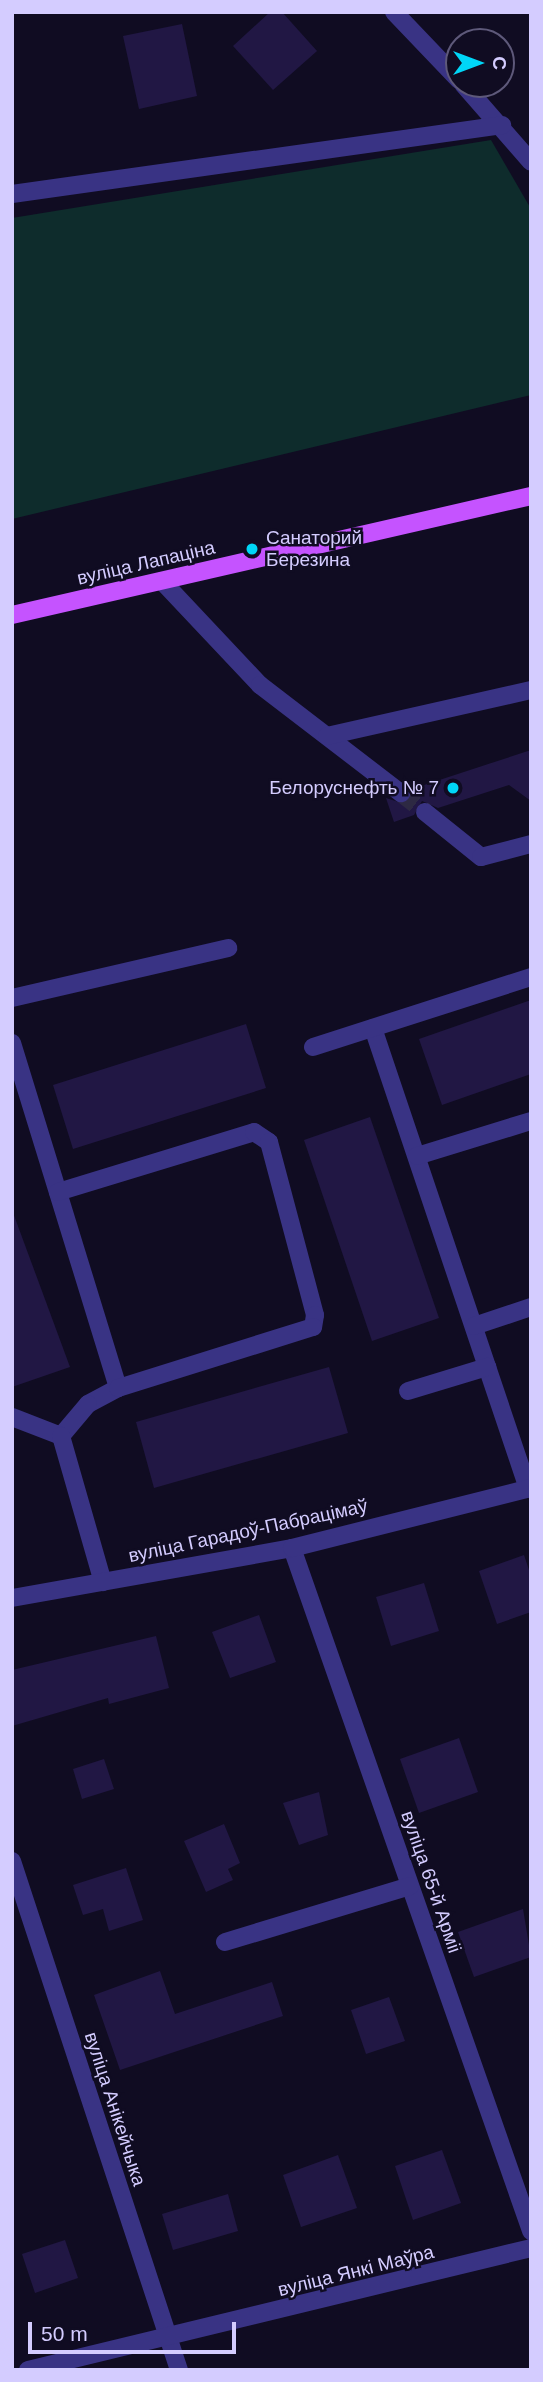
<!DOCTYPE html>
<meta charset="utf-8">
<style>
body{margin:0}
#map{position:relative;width:543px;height:2382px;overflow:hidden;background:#100c22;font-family:Helvetica,sans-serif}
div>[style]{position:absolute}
.green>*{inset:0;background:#0e2c2c}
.building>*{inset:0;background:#211744}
.minor-tunnel>*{height:18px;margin-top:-9px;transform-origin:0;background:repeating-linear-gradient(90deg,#2d2943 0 18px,transparent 0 27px)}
.minor>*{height:18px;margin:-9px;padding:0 9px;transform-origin:9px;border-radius:9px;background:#393384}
.major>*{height:18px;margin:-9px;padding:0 9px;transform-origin:9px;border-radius:9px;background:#c553ff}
.dots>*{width:19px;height:19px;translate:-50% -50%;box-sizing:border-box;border:4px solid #100c22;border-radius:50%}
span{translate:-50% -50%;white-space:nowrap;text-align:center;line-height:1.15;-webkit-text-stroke:5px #100c22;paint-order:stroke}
.poi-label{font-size:19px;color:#d4ccff}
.left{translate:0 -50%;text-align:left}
.right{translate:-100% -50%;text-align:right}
.street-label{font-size:19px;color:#d4ccff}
.frame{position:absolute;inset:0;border:14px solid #d4ccff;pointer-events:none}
.north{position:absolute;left:445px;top:28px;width:70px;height:70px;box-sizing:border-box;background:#100c22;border:2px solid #5e597a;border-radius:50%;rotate:90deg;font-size:19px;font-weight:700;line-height:28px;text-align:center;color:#d4ccff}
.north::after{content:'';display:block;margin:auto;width:24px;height:32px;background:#00d6f7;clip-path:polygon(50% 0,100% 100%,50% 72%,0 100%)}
.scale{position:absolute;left:28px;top:2322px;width:208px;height:32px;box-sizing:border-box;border:4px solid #d4ccff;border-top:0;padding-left:9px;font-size:21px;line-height:24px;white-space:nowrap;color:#d4ccff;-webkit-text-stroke:5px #100c22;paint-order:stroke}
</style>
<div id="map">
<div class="green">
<div style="clip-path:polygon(491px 140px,531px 209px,531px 395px,12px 519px,12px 218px)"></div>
</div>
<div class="building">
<div style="clip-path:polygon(270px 12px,282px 12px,317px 51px,273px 90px,233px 46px)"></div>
<div style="clip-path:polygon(182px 24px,197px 96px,139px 109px,123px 36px)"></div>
<div style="clip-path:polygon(531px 750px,531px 801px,509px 785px,438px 808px,422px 801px,414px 815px,394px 822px,386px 798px,405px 804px,412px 789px)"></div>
<div style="clip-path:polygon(531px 1000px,531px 1074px,442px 1105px,419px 1039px)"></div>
<div style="clip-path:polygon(246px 1024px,266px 1088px,73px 1149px,53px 1085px)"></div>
<div style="clip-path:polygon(370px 1117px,439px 1318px,372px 1341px,304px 1140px)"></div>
<div style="clip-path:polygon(12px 1210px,70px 1367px,12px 1387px)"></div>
<div style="clip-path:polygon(329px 1367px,348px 1433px,154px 1488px,136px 1422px)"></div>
<div style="clip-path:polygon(524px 1555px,531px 1576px,531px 1612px,497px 1624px,479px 1571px)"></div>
<div style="clip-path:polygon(424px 1583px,439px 1631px,391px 1646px,376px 1597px)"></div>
<div style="clip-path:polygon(259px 1615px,276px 1662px,230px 1678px,212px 1632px)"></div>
<div style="clip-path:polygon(156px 1636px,169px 1688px,109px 1704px,108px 1698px,12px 1726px,12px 1670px)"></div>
<div style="clip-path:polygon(459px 1738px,478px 1792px,419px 1813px,400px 1759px)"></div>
<div style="clip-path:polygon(104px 1759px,114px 1789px,82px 1799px,73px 1769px)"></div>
<div style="clip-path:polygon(319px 1792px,328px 1835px,299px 1845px,283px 1803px)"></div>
<div style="clip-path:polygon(224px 1824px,240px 1863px,228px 1869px,233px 1880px,206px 1892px,184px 1841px)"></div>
<div style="clip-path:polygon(126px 1868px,143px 1920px,109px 1931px,103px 1909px,83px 1915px,73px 1885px)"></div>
<div style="clip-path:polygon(523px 1909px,531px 1957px,474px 1977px,458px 1932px)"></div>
<div style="clip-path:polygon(160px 1971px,175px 2014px,272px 1982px,283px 2016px,120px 2070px,94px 1995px)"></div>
<div style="clip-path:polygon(389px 1997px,405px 2041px,366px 2054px,351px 2010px)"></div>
<div style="clip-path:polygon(442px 2150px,461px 2203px,413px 2220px,395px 2166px)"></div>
<div style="clip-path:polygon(338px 2155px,357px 2208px,301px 2227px,283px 2175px)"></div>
<div style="clip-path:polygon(228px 2194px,238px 2231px,173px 2250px,162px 2214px)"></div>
<div style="clip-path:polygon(65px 2240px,78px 2278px,35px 2293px,22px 2254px)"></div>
</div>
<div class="minor-tunnel">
<div style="left:401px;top:793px;width:31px;rotate:38deg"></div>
</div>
<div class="minor">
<div style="left:394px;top:12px;width:94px;rotate:46.3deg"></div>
<div style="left:463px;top:84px;width:103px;rotate:48.9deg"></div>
<div style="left:12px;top:194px;width:495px;rotate:-8deg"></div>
<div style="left:162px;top:581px;width:143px;rotate:46.7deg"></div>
<div style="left:260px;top:685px;width:178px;rotate:37.5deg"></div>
<div style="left:327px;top:736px;width:209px;rotate:-12.7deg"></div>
<div style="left:425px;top:812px;width:72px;rotate:38.8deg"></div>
<div style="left:481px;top:857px;width:52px;rotate:-14.6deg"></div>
<div style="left:12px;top:998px;width:222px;rotate:-13deg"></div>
<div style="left:373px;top:1028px;width:486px;rotate:71.4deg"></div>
<div style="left:12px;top:1043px;width:361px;rotate:72.9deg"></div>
<div style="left:118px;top:1388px;width:34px;rotate:152deg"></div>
<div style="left:88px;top:1404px;width:42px;rotate:130.2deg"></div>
<div style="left:313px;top:1047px;width:229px;rotate:-17.8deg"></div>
<div style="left:417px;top:1156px;width:119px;rotate:-17.1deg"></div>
<div style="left:58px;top:1192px;width:205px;rotate:-17deg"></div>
<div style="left:254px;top:1132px;width:18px;rotate:34deg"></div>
<div style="left:269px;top:1142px;width:179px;rotate:75.1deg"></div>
<div style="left:315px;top:1315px;width:12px;rotate:99deg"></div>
<div style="left:313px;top:1327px;width:204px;rotate:162.6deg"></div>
<div style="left:474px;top:1326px;width:60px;rotate:-18.4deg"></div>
<div style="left:408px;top:1391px;width:83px;rotate:-16.9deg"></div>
<div style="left:12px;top:1417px;width:53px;rotate:21.2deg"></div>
<div style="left:61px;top:1436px;width:152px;rotate:74deg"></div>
<div style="left:292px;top:1548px;width:724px;rotate:70.71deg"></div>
<div style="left:12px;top:1598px;width:284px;rotate:-10.1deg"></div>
<div style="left:292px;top:1548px;width:246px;rotate:-14.1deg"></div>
<div style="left:12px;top:1861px;width:536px;rotate:71.84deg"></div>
<div style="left:225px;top:1942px;width:193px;rotate:-16.8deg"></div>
<div style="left:28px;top:2370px;width:518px;rotate:-13.63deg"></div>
</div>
<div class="major">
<div style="left:12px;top:615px;width:532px;rotate:-12.91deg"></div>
</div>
<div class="dots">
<div style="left:252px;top:549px;background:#00d6f7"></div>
<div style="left:453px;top:788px;background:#00d6f7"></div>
</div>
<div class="poi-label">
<span class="left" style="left:266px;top:549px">Санаторий<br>Березина</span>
<span class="right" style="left:439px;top:788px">Белоруснефть № 7</span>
</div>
<div class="street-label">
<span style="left:146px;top:563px;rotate:-13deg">вуліца Лапаціна</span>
<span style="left:248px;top:1531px;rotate:-12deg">вуліца Гарадоў-Пабрацімаў</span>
<span style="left:431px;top:1882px;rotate:71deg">вуліца 65-й Арміі</span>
<span style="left:115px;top:2109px;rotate:72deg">вуліца Анікейчыка</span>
<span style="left:356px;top:2271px;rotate:-14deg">вуліца Янкі Маўра</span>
</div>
<div class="frame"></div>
<div class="north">С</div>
<div class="scale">50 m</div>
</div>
